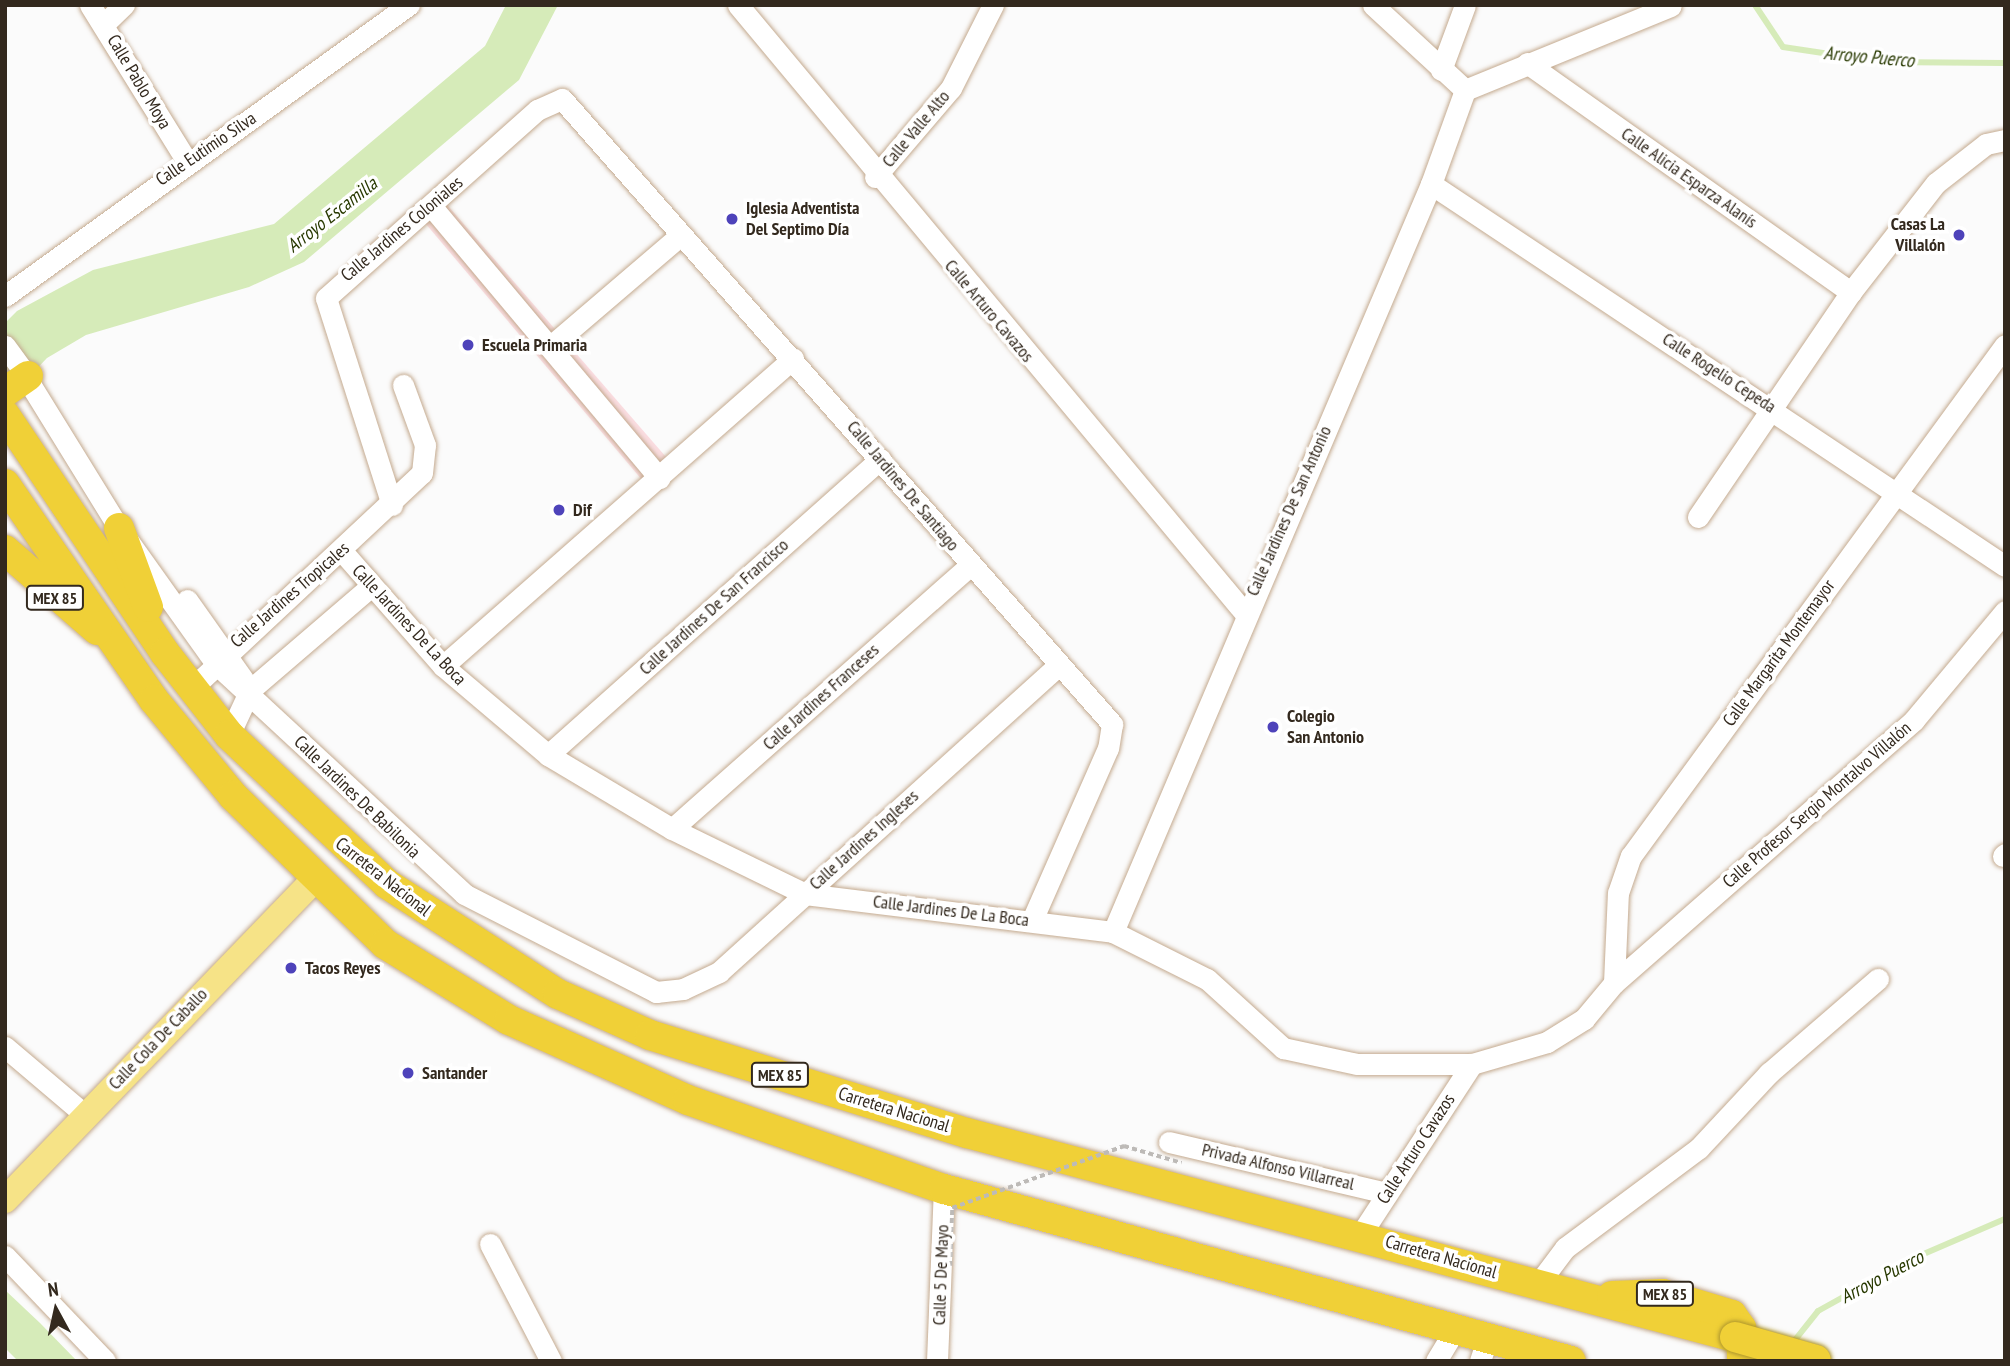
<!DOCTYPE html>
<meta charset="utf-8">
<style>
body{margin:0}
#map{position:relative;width:2010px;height:1366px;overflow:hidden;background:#fbfbfb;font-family:"PT Sans Narrow",sans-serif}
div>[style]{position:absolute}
.green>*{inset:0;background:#fadde1}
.water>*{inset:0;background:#d6ebb9}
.stream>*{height:6px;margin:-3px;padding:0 3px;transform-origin:3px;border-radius:3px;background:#d6ebb9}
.roads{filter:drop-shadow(0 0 2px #c4aa8f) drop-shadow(0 0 2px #c4aa8f)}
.minor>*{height:21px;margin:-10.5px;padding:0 10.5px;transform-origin:10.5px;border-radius:10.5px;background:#fff}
.major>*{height:26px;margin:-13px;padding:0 13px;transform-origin:13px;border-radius:13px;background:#f6e387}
.highway>*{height:30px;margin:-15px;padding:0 15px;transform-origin:15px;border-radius:15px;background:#f0d037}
.path-bridge>*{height:3.5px;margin-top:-1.75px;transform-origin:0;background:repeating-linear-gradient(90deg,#bdbab7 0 5px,transparent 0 8.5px)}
.bridges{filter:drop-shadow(0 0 2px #ae962e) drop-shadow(0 0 2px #ae962e)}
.highway-bridge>*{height:30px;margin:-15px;padding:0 15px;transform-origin:15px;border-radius:15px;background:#f0d037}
.dots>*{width:19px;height:19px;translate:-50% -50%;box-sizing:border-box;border:4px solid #fff;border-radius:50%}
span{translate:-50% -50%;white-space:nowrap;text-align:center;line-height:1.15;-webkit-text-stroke:7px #fff;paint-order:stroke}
.shield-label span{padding:2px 5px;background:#fff;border:2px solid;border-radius:5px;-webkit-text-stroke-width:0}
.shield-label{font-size:16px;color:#33291e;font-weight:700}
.street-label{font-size:18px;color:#33291e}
.poi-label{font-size:18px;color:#33291e;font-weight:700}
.left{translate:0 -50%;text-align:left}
.right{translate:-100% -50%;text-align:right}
.water-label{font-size:19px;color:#283901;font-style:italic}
.frame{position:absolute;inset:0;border:7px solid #33291e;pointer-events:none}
.north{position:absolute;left:21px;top:1275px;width:70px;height:70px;-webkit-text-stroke:5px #fff;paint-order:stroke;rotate:352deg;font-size:19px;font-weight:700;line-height:28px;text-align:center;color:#33291e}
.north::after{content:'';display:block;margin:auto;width:24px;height:32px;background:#33291e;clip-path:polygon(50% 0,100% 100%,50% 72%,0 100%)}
</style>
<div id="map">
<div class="green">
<div style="clip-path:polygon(442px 199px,673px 465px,648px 487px,420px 217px)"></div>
</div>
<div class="water">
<div style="clip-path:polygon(506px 5px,558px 5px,519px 80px,304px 262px,249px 287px,86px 335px,47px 358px,5px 402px,5px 323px,17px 311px,93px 270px,274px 224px,485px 46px)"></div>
<div style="clip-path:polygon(5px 1290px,40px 1323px,77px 1361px,18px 1361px,5px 1348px)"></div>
</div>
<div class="stream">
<div style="left:1755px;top:5px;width:50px;rotate:56.3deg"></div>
<div style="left:1783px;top:47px;width:101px;rotate:8.5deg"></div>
<div style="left:1883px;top:62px;width:122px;rotate:0.5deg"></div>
<div style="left:1791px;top:1345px;width:43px;rotate:-51.5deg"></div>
<div style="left:1818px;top:1311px;width:107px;rotate:-29deg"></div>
<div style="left:1912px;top:1259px;width:101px;rotate:-23.3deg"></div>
</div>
<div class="roads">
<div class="minor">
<div style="left:90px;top:5px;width:182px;rotate:58.2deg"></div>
<div style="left:738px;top:5px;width:790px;rotate:50.19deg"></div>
<div style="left:1373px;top:5px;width:125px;rotate:42.7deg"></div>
<div style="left:1465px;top:90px;width:222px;rotate:-22.2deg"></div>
<div style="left:104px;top:24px;width:28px;rotate:-44deg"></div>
<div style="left:1527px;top:63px;width:397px;rotate:35.3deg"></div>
<div style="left:1441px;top:70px;width:69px;rotate:-69.7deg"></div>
<div style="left:875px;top:177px;width:117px;rotate:-49.5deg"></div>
<div style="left:951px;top:88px;width:93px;rotate:-63.2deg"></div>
<div style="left:1431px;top:184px;width:689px;rotate:33.64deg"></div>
<div style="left:432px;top:207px;width:354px;rotate:50deg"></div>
<div style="left:5px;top:296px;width:498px;rotate:-35.8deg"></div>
<div style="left:552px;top:345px;width:170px;rotate:-40.5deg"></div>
<div style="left:5px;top:346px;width:42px;rotate:53.7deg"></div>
<div style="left:22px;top:371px;width:185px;rotate:58.3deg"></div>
<div style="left:119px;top:528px;width:167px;rotate:54.5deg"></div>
<div style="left:216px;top:664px;width:338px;rotate:42.8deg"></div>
<div style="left:464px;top:894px;width:216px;rotate:27deg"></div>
<div style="left:656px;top:992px;width:27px;rotate:-6deg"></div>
<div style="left:683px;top:989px;width:40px;rotate:-25deg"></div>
<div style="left:719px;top:972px;width:458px;rotate:-42.1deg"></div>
<div style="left:392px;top:505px;width:217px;rotate:-107.7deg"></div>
<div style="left:326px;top:298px;width:283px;rotate:-41.7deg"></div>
<div style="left:537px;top:110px;width:27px;rotate:-24deg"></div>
<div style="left:562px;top:99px;width:833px;rotate:48.65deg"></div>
<div style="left:1112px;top:724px;width:24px;rotate:99deg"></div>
<div style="left:1108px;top:748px;width:188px;rotate:113.8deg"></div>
<div style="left:1698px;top:517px;width:272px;rotate:-55.8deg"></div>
<div style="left:1851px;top:292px;width:138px;rotate:-52.1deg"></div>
<div style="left:1936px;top:183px;width:63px;rotate:-38deg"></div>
<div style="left:1986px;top:144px;width:19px;rotate:-12deg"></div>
<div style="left:341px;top:550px;width:154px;rotate:48.7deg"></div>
<div style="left:443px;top:666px;width:138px;rotate:40.3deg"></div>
<div style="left:548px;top:755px;width:144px;rotate:30.8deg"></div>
<div style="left:672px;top:829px;width:148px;rotate:26deg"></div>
<div style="left:805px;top:894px;width:310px;rotate:7deg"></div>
<div style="left:1113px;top:932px;width:105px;rotate:26.6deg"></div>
<div style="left:1207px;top:979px;width:103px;rotate:42.2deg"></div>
<div style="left:1283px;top:1048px;width:76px;rotate:12.2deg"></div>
<div style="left:1357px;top:1064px;width:115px"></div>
<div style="left:1472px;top:1064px;width:78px;rotate:-16.3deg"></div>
<div style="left:1547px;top:1042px;width:44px;rotate:-31.9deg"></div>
<div style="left:1584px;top:1019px;width:47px;rotate:-50.2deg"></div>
<div style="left:1614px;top:983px;width:399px;rotate:-41.2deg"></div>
<div style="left:1914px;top:720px;width:142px;rotate:-50.1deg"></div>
<div style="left:187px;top:600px;width:97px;rotate:54.7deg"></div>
<div style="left:443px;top:666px;width:466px;rotate:-41.3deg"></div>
<div style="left:191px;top:689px;width:316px;rotate:-43.1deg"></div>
<div style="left:422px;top:473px;width:28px;rotate:-84deg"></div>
<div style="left:425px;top:445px;width:64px;rotate:-110.1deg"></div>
<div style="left:229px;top:735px;width:50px;rotate:-65deg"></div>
<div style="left:250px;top:690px;width:157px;rotate:-40.6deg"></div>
<div style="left:548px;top:755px;width:445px;rotate:-41.7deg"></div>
<div style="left:672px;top:829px;width:398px;rotate:-41.5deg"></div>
<div style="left:2003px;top:856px;width:3px;rotate:-45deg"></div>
<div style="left:1113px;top:932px;width:813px;rotate:-66.97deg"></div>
<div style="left:1431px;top:184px;width:100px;rotate:-70.1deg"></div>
<div style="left:1614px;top:983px;width:90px;rotate:-87.5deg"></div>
<div style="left:1618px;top:893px;width:39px;rotate:-71deg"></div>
<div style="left:1631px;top:856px;width:633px;rotate:-53.8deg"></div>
<div style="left:5px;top:1047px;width:104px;rotate:40.3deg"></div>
<div style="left:1169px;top:1142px;width:224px;rotate:13.2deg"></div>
<div style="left:1361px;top:1234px;width:203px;rotate:-56.9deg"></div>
<div style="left:490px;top:1244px;width:132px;rotate:62.5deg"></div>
<div style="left:5px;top:1256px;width:145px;rotate:46.4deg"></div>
<div style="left:1538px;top:1284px;width:45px;rotate:-53.1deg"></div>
<div style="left:1565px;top:1248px;width:167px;rotate:-36.7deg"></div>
<div style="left:1699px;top:1148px;width:103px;rotate:-47deg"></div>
<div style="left:1769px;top:1073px;width:144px;rotate:-40.8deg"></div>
<div style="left:937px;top:1361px;width:172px;rotate:-87.7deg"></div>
<div style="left:1436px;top:1361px;width:37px;rotate:-59deg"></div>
<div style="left:1480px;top:1361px;width:25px;rotate:-72deg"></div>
</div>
<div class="major">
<div style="left:5px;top:1200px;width:445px;rotate:-46deg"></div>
</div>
<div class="highway">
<div style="left:5px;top:392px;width:28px;rotate:-35deg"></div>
<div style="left:5px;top:415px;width:287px;rotate:56.1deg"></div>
<div style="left:165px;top:653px;width:104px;rotate:52deg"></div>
<div style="left:229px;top:735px;width:217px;rotate:43.3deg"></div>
<div style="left:387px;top:884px;width:203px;rotate:32.8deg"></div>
<div style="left:558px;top:994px;width:101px;rotate:24deg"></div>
<div style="left:650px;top:1035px;width:332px;rotate:17.2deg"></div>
<div style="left:967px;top:1133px;width:795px;rotate:14.88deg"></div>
<div style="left:5px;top:484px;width:262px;rotate:55.4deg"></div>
<div style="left:154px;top:700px;width:124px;rotate:50.5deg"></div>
<div style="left:233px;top:796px;width:212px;rotate:44.2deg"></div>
<div style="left:385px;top:944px;width:145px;rotate:31.5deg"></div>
<div style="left:509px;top:1020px;width:196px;rotate:24.1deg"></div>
<div style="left:688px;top:1100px;width:271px;rotate:19.2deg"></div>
<div style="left:944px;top:1189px;width:650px;rotate:15.34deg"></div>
<div style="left:119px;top:528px;width:84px;rotate:69.8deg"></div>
<div style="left:5px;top:550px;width:122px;rotate:41deg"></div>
<div style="left:1612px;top:1296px;width:51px;rotate:-2.2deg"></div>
<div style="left:1663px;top:1294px;width:72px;rotate:16.9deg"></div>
<div style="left:1732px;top:1315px;width:16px;rotate:55deg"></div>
<div style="left:1741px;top:1328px;width:33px;rotate:88deg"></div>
</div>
</div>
<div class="path-bridge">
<div style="left:950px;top:1266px;width:58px;rotate:-88deg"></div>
<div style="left:952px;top:1208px;width:183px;rotate:-19.8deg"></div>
<div style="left:1124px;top:1146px;width:60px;rotate:16.3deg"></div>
</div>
<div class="bridges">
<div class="highway-bridge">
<div style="left:1735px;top:1337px;width:84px;rotate:15.9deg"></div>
</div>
</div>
<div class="dots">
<div style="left:732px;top:219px;background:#4e43ba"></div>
<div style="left:1959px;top:235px;background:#4e43ba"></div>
<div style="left:468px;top:345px;background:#4e43ba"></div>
<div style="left:559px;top:510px;background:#4e43ba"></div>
<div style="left:1273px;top:727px;background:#4e43ba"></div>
<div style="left:291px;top:968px;background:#4e43ba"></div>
<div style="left:408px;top:1073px;background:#4e43ba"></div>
</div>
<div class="shield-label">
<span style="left:55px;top:598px">MEX 85</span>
<span style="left:780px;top:1075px">MEX 85</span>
<span style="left:1665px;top:1294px">MEX 85</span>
</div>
<div class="street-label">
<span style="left:139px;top:82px;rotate:59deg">Calle Pablo Moya</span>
<span style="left:916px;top:129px;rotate:-50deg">Calle Valle Alto</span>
<span style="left:206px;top:149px;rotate:-34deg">Calle Eutimio Silva</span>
<span style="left:1689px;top:178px;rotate:35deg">Calle Alicia Esparza Alanís</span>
<span style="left:402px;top:229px;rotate:-40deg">Calle Jardines Coloniales</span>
<span style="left:989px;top:311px;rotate:50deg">Calle Arturo Cavazos</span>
<span style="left:1719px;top:373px;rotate:33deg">Calle Rogelio Cepeda</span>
<span style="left:903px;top:486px;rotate:50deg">Calle Jardines De Santiago</span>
<span style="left:1289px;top:511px;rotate:-66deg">Calle Jardines De San Antonio</span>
<span style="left:290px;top:595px;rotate:-41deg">Calle Jardines Tropicales</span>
<span style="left:714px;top:607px;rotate:-42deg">Calle Jardines De San Francisco</span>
<span style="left:409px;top:625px;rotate:47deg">Calle Jardines De La Boca</span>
<span style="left:1779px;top:653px;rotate:-54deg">Calle Margarita Montemayor</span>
<span style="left:821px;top:697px;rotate:-42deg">Calle Jardines Franceses</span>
<span style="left:357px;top:797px;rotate:44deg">Calle Jardines De Babilonia</span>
<span style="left:1817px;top:805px;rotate:-41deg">Calle Profesor Sergio Montalvo Villalón</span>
<span style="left:864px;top:840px;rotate:-42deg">Calle Jardines Ingleses</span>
<span style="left:383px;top:877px;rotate:38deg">Carretera Nacional</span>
<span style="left:951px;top:911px;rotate:7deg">Calle Jardines De La Boca</span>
<span style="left:158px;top:1039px;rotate:-46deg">Calle Cola De Caballo</span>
<span style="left:894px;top:1110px;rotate:17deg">Carretera Nacional</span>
<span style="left:1416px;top:1149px;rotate:-57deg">Calle Arturo Cavazos</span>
<span style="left:1278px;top:1167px;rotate:13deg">Privada Alfonso Villarreal</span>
<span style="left:1441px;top:1257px;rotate:16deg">Carretera Nacional</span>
<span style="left:941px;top:1275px;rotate:-88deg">Calle 5 De Mayo</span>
</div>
<div class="poi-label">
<span class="left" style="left:746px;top:219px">Iglesia Adventista<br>Del Septimo Día</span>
<span class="right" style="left:1945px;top:235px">Casas La<br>Villalón</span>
<span class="left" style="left:482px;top:345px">Escuela Primaria</span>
<span class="left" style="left:573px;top:510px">Dif</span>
<span class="left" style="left:1287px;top:727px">Colegio<br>San Antonio</span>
<span class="left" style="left:305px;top:968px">Tacos Reyes</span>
<span class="left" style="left:422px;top:1073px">Santander</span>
</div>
<div class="water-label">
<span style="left:1869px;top:57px;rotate:5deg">Arroyo Puerco</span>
<span style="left:332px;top:215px;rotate:-38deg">Arroyo Escamilla</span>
<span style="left:1882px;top:1277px;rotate:-28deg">Arroyo Puerco</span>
</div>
<div class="frame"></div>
<div class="north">N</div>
</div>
